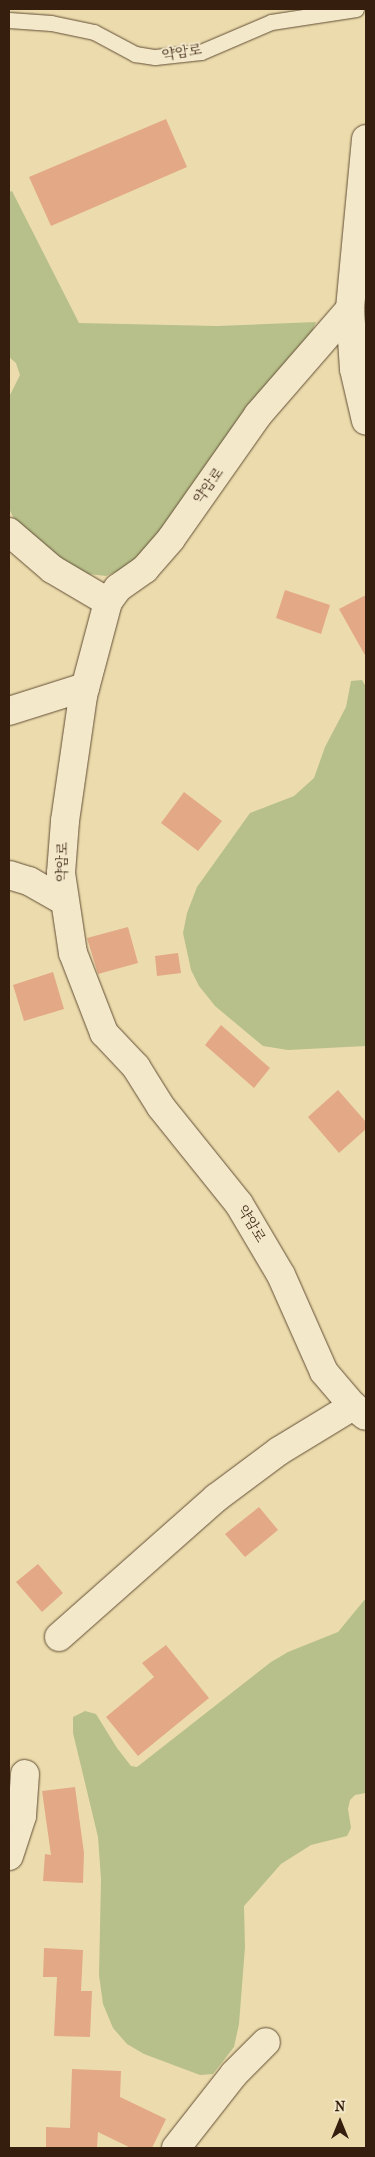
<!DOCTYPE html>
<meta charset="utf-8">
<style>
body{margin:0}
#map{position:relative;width:375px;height:2157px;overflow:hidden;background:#ecdcad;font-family:"IM FELL French Canon","Noto Serif KR",serif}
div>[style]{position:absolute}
.green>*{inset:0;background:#b7c08a}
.building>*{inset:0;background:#e3a886}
.roads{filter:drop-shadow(0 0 1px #634e36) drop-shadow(0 0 1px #634e36)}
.lane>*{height:15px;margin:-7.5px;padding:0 7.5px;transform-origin:7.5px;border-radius:7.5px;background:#f3e8ca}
.street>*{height:28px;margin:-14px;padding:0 14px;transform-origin:14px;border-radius:14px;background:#f3e8ca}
.secondary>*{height:28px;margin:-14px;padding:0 14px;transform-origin:14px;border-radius:14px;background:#f3e8ca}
span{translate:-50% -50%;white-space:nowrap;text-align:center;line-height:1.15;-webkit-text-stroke:4px #f3e8ca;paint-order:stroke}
.street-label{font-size:14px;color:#351e0e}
.frame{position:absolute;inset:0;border:10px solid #351e0e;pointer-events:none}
.north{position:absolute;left:315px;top:2097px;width:50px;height:50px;-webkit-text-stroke:4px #f3e8ca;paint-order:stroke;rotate:0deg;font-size:14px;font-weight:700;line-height:20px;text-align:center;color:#351e0e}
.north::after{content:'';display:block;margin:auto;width:18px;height:22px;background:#351e0e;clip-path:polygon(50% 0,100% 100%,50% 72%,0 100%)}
</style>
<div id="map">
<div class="green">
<div style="clip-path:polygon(12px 191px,79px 323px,217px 326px,316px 322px,309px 339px,170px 528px,132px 565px,106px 576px,80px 573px,19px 528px,9px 509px,9px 397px,20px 375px,16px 363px,9px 357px,9px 192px)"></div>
<div style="clip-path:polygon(362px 680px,366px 687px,366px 1046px,288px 1050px,263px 1046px,215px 1006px,199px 986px,191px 970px,183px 933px,187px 913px,197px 887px,250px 813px,294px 796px,314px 778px,325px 747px,346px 707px,351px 681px)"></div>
<div style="clip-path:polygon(366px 1598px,366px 1793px,355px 1795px,350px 1800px,348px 1809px,351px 1828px,347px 1836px,311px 1845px,281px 1864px,244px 1906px,245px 1947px,239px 2024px,234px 2047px,213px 2074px,200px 2075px,144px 2054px,127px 2044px,113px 2028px,103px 2004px,99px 1975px,101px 1879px,98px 1837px,73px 1733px,73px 1717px,85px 1711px,96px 1714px,117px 1748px,131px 1766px,137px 1767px,271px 1662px,288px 1652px,338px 1632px)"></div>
</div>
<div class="building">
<div style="clip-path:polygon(166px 119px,187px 167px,51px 226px,29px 177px)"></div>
<div style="clip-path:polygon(285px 590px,330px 605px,321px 634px,276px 618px)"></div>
<div style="clip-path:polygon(366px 595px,366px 657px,339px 609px)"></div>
<div style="clip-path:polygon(184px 792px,222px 821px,198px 851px,161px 823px)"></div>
<div style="clip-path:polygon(128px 927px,138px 963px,98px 974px,87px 938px)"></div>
<div style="clip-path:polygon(178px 953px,181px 973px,157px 976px,155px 956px)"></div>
<div style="clip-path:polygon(53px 972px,64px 1009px,24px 1021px,13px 985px)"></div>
<div style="clip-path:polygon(221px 1025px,270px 1068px,254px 1088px,205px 1045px)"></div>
<div style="clip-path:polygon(338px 1090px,366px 1122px,366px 1129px,339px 1153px,308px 1117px)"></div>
<div style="clip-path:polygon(259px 1507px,278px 1530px,245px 1557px,225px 1534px)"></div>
<div style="clip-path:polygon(38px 1564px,63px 1593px,42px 1612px,16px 1582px)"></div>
<div style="clip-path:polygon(166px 1645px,209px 1698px,138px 1756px,106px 1717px,154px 1677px,142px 1663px)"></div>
<div style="clip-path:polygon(75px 1787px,84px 1853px,83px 1883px,43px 1881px,45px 1854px,51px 1855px,42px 1791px)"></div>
<div style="clip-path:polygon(44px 1948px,83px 1950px,81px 1991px,92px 1991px,90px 2037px,54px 2036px,57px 1977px,43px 1977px)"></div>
<div style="clip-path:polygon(72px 2069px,121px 2071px,120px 2097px,166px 2119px,152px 2148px,131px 2148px,98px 2132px,97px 2148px,46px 2148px,46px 2127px,70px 2128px)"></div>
</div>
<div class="roads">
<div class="lane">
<div style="left:9px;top:20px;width:42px;rotate:4.1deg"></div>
<div style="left:51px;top:23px;width:44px;rotate:11.8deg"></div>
<div style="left:94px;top:32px;width:47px;rotate:28.2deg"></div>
<div style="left:135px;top:54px;width:20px;rotate:9deg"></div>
<div style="left:155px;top:57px;width:46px;rotate:-6.2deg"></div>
<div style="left:201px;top:52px;width:76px;rotate:-23.2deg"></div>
<div style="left:271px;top:22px;width:86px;rotate:-8.7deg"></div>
</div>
<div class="street">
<div style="left:350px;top:309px;width:140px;rotate:131deg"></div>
<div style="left:258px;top:415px;width:151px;rotate:125.1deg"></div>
<div style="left:171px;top:539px;width:40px;rotate:131deg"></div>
<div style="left:145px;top:569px;width:33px;rotate:145deg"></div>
<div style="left:118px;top:588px;width:17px;rotate:126deg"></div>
<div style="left:108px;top:602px;width:97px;rotate:104.9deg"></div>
<div style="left:83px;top:696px;width:126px;rotate:98.2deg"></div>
<div style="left:65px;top:821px;width:52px;rotate:94.4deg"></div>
<div style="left:61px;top:873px;width:81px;rotate:81.5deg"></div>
<div style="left:73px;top:953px;width:86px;rotate:68.8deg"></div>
<div style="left:104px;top:1033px;width:47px;rotate:46.7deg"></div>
<div style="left:136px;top:1067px;width:47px;rotate:58deg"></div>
<div style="left:161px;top:1107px;width:124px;rotate:51.2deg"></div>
<div style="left:239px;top:1204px;width:82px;rotate:59.4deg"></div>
<div style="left:281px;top:1275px;width:106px;rotate:66.1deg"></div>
<div style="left:324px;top:1372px;width:45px;rotate:49.5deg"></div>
<div style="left:353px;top:1406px;width:16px;rotate:38deg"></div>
<div style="left:9px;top:532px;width:57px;rotate:40.7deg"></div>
<div style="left:52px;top:569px;width:65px;rotate:30.5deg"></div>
<div style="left:9px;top:711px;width:80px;rotate:-17.5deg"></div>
<div style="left:9px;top:875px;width:21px;rotate:17deg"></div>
<div style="left:29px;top:881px;width:40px;rotate:29.7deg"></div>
<div style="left:59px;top:1637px;width:210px;rotate:-41.5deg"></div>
<div style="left:216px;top:1498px;width:79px;rotate:-36.7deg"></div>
<div style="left:279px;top:1451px;width:87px;rotate:-31.3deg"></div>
<div style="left:9px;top:1856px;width:42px;rotate:-72deg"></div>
<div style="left:22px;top:1816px;width:42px;rotate:-85.9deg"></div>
<div style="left:176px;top:2148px;width:94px;rotate:-51.9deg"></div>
<div style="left:234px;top:2074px;width:45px;rotate:-45deg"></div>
</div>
<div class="secondary">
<div style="left:366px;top:139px;width:171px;rotate:95.4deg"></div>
<div style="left:350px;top:309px;width:60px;rotate:86.2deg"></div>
<div style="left:354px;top:369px;width:53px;rotate:77deg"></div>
</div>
</div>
<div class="street-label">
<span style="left:182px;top:53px;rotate:-9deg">약암로</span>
<span style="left:209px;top:486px;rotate:-54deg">약암로</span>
<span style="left:63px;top:862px;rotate:-89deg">약암로</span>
<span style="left:251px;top:1224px;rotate:59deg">약암로</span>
</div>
<div class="frame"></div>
<div class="north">N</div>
</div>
